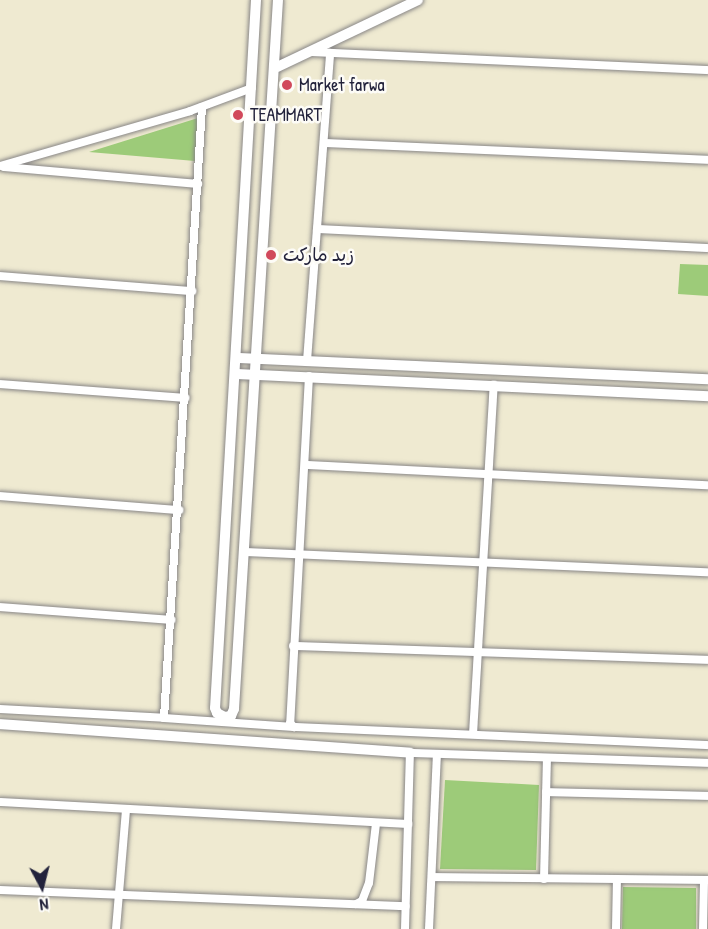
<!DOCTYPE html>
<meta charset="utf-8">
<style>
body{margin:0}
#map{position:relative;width:708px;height:929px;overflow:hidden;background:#efead1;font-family:"Patrick Hand","Playpen Sans Arabic",sans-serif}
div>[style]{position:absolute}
.green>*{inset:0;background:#9dcb79}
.roads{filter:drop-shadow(0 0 2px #888686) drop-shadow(0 0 2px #888686)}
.minor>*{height:8px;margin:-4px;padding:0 4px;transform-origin:4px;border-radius:4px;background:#fff}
.tertiary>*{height:10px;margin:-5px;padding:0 5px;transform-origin:5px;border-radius:5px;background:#fff}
.dots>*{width:16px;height:16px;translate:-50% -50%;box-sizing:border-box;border:3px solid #fdfcf7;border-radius:50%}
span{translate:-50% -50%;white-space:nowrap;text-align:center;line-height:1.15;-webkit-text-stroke:5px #fdfcf7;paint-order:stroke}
.poi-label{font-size:18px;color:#22223b}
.left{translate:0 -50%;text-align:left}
.north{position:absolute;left:12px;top:857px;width:60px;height:60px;-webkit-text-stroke:4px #fdfcf7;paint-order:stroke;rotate:173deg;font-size:16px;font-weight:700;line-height:24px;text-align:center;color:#22223b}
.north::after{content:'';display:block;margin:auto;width:21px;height:27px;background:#22223b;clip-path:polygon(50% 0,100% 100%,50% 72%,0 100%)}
</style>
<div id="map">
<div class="green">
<div style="clip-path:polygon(198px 118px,195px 161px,89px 152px)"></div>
<div style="clip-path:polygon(680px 264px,708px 265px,708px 296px,678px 294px)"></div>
<div style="clip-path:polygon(445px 780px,539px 785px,536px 870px,440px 869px)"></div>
<div style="clip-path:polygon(623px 887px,696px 888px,696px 929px,622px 929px)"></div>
</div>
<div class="roads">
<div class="minor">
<div style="left:310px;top:52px;width:398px;rotate:2.6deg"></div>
<div style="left:202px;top:107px;width:612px;rotate:93.56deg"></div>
<div style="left:164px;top:718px;width:130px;rotate:4deg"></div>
<div style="left:324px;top:143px;width:384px;rotate:2.5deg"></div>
<div style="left:0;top:166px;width:198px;rotate:-16.1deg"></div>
<div style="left:190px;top:111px;width:66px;rotate:-20.4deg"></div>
<div style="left:4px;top:167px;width:195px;rotate:5deg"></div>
<div style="left:317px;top:229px;width:391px;rotate:2.8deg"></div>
<div style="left:0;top:276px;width:193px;rotate:4.5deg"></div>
<div style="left:307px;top:361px;width:309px;rotate:-85.7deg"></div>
<div style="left:309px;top:376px;width:348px;rotate:93.1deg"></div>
<div style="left:290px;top:723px;width:6px;rotate:45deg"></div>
<div style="left:294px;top:727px;width:414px;rotate:2.5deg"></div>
<div style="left:0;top:384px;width:186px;rotate:4.3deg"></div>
<div style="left:307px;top:465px;width:401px;rotate:2.9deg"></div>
<div style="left:0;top:496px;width:180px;rotate:4.5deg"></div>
<div style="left:244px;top:552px;width:464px;rotate:2.5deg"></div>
<div style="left:0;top:607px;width:172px;rotate:4.3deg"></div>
<div style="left:293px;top:646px;width:415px;rotate:1.9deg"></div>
<div style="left:0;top:709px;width:164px;rotate:3.1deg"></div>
<div style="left:473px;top:734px;width:350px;rotate:-86.6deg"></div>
<div style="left:546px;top:792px;width:162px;rotate:1.4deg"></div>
<div style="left:0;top:802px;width:409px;rotate:3.1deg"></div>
<div style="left:432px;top:877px;width:276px;rotate:0.6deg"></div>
<div style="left:544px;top:879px;width:120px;rotate:-88.6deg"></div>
<div style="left:0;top:890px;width:406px;rotate:2.3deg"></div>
<div style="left:356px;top:904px;width:7px;rotate:-27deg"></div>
<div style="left:362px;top:901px;width:19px;rotate:-69deg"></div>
<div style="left:369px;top:883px;width:60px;rotate:-83.3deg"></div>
<div style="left:116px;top:929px;width:120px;rotate:-85.2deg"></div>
<div style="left:405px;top:929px;width:176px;rotate:-88.4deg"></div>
<div style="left:410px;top:753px;width:298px;rotate:1.9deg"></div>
<div style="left:429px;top:929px;width:175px;rotate:-87.4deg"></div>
<div style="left:616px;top:929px;width:50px;rotate:-88.9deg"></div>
<div style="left:703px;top:929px;width:49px;rotate:-88.8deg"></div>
</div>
<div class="tertiary">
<div style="left:256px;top:0;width:709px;rotate:93.31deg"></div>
<div style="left:215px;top:708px;width:5px;rotate:68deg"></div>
<div style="left:217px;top:713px;width:9px;rotate:27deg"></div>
<div style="left:225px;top:717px;width:6px;rotate:-9deg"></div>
<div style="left:231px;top:716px;width:8px;rotate:-67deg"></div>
<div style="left:234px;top:709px;width:710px;rotate:-86.45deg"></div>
<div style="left:277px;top:67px;width:156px;rotate:-25.4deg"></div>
<div style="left:239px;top:358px;width:469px;rotate:2.6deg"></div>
<div style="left:237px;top:374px;width:472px;rotate:2.7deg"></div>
<div style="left:0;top:724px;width:411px;rotate:4deg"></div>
</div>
</div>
<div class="dots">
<div style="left:287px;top:85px;background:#d1495b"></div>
<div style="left:238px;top:115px;background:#d1495b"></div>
<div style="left:271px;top:255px;background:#d1495b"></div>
</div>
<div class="poi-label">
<span class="left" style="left:299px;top:85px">Market farwa</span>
<span class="left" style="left:250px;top:115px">TEAMMART</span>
<span class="left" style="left:283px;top:255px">زيد ماركت</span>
</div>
<div class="north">N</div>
</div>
